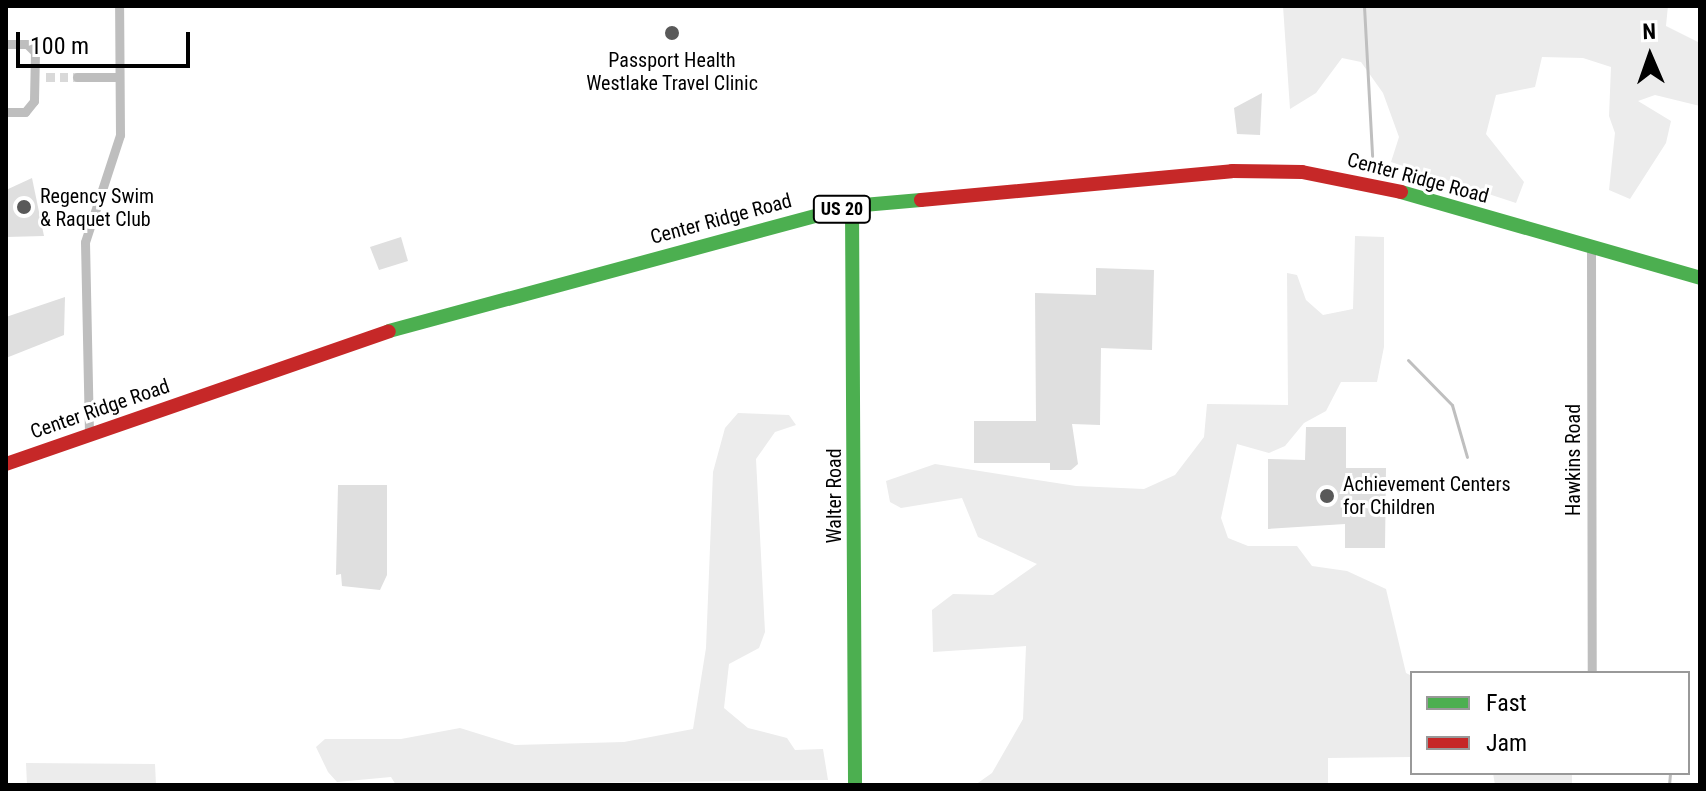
<!DOCTYPE html>
<style>
body{margin:0}
#map{position:relative;width:1706px;height:791px;overflow:hidden;background:#fff;font-family:"Roboto Condensed",sans-serif}
div>[style]{position:absolute}
.green>*{inset:0;background:#ececec}
.stream>*{height:3px;margin:-1.5px;padding:0 1.5px;transform-origin:1.5px;border-radius:1.5px;background:#bfbfbf}
.building>*{inset:0;background:#dfdfdf}
.street-tunnel>*{height:9px;margin-top:-4.5px;transform-origin:0;background:repeating-linear-gradient(90deg,#d9d9d9 0 9px,transparent 0 13.5px)}
.street>*{height:9px;margin:-4.5px;padding:0 4.5px;transform-origin:4.5px;border-radius:4.5px;background:#bebebe}
.fast>*{height:14px;margin:-7px;padding:0 7px;transform-origin:7px;border-radius:7px;background:#4caf50}
.jam>*{height:14px;margin:-7px;padding:0 7px;transform-origin:7px;border-radius:7px;background:#c62828}
.dots>*{width:22px;height:22px;translate:-50% -50%;box-sizing:border-box;border:4px solid #fff;border-radius:50%}
span{translate:-50% -50%;white-space:nowrap;text-align:center;line-height:1.15;-webkit-text-stroke:6px #fff;paint-order:stroke}
.shield-label span{padding:2px 6px;background:#fff;border:2px solid;border-radius:6px;-webkit-text-stroke-width:0}
.shield-label{font-size:18px;color:#000;font-weight:700}
.poi-label{font-size:20px;color:#000}
.left{translate:0 -50%;text-align:left}
.street-label{font-size:20px;color:#000}
.frame{position:absolute;inset:0;border:8px solid #000;pointer-events:none}
.legend{position:absolute;left:1410px;top:671px;width:280px;height:104px;box-sizing:border-box;background:#fff;border:2px solid #999;margin:0;padding:10px 14px;list-style:none;font-size:24px;color:#000}
.legend li{display:flex;align-items:center;gap:16px;height:40px}
.legend b{width:40px;border:2px solid #999}
.north{position:absolute;left:1610px;top:16px;width:80px;height:80px;-webkit-text-stroke:6px #fff;paint-order:stroke;rotate:358deg;font-size:22px;font-weight:700;line-height:32px;text-align:center;color:#000}
.north::after{content:'';display:block;margin:auto;width:28px;height:36px;background:#000;clip-path:polygon(50% 0,100% 100%,50% 72%,0 100%)}
.scale{position:absolute;left:16px;top:32px;width:174px;height:36px;box-sizing:border-box;border:4px solid #000;border-top:0;padding-left:10px;font-size:24px;line-height:28px;white-space:nowrap;color:#000;-webkit-text-stroke:6px #fff;paint-order:stroke}
</style>
<div id="map">
<div class="green">
<div style="clip-path:polygon(1283px 6px,1668px 6px,1666px 26px,1700px 43px,1700px 106px,1655px 95px,1638px 101px,1671px 121px,1666px 143px,1630px 199px,1609px 190px,1615px 133px,1609px 116px,1611px 67px,1583px 58px,1542px 57px,1535px 87px,1496px 95px,1486px 134px,1524px 182px,1516px 203px,1391px 162px,1399px 137px,1383px 93px,1361px 62px,1342px 58px,1316px 93px,1290px 109px)"></div>
<div style="clip-path:polygon(1355px 236px,1384px 237px,1384px 347px,1377px 382px,1341px 382px,1326px 411px,1304px 423px,1285px 446px,1269px 453px,1237px 444px,1221px 518px,1228px 538px,1248px 546px,1297px 546px,1312px 566px,1347px 571px,1386px 589px,1406px 673px,1412px 676px,1412px 757px,1328px 758px,1328px 785px,975px 785px,992px 773px,1023px 719px,1026px 646px,933px 652px,932px 610px,953px 594px,993px 595px,1037px 564px,978px 537px,962px 498px,901px 508px,890px 502px,886px 481px,935px 464px,1076px 486px,1144px 489px,1175px 475px,1204px 437px,1207px 404px,1288px 405px,1287px 273px,1297px 275px,1306px 300px,1323px 315px,1353px 309px)"></div>
<div style="clip-path:polygon(738px 413px,789px 415px,796px 425px,775px 432px,756px 459px,765px 632px,759px 648px,729px 664px,724px 708px,748px 728px,787px 738px,795px 750px,823px 749px,828px 780px,396px 785px,391px 777px,337px 782px,328px 772px,316px 747px,325px 739px,401px 739px,460px 728px,515px 745px,624px 742px,693px 729px,706px 648px,713px 472px,725px 428px)"></div>
<div style="clip-path:polygon(26px 763px,155px 764px,156px 785px,27px 785px)"></div>
<div style="clip-path:polygon(1493px 773px,1572px 773px,1572px 785px,1495px 785px)"></div>
</div>
<div class="stream">
<div style="left:1364px;top:6px;width:150px;rotate:86.9deg"></div>
<div style="left:1408px;top:360px;width:63px;rotate:45.6deg"></div>
<div style="left:1452px;top:405px;width:54px;rotate:73.9deg"></div>
<div style="left:1669px;top:785px;width:12px;rotate:-85deg"></div>
</div>
<div class="building">
<div style="clip-path:polygon(1262px 93px,1260px 135px,1237px 134px,1234px 108px)"></div>
<div style="clip-path:polygon(32px 178px,44px 236px,6px 237px,6px 190px)"></div>
<div style="clip-path:polygon(401px 237px,408px 261px,379px 270px,370px 247px)"></div>
<div style="clip-path:polygon(1096px 268px,1154px 270px,1152px 350px,1101px 348px,1100px 425px,1072px 424px,1078px 464px,1071px 470px,1050px 470px,1050px 463px,974px 463px,974px 421px,1036px 421px,1035px 293px,1096px 295px)"></div>
<div style="clip-path:polygon(65px 297px,64px 335px,6px 358px,6px 317px)"></div>
<div style="clip-path:polygon(1306px 427px,1346px 427px,1346px 468px,1386px 468px,1385px 548px,1345px 548px,1345px 524px,1268px 529px,1268px 459px,1305px 460px)"></div>
<div style="clip-path:polygon(338px 485px,387px 485px,387px 575px,380px 590px,342px 586px,341px 574px,336px 575px)"></div>
</div>
<div class="street-tunnel">
<div style="left:46px;top:77px;width:31px"></div>
</div>
<div class="street">
<div style="left:6px;top:44px;width:21px"></div>
<div style="left:27px;top:44px;width:11px;rotate:45deg"></div>
<div style="left:35px;top:52px;width:49px;rotate:91.2deg"></div>
<div style="left:34px;top:101px;width:14px;rotate:129deg"></div>
<div style="left:25px;top:112px;width:19px;rotate:180deg"></div>
<div style="left:77px;top:77px;width:42px"></div>
<div style="left:1591px;top:247px;width:426px;rotate:89.9deg"></div>
<div style="left:89px;top:433px;width:191px;rotate:-91.2deg"></div>
<div style="left:85px;top:242px;width:113px;rotate:-71.9deg"></div>
<div style="left:120px;top:135px;width:129px;rotate:-90.4deg"></div>
</div>
<div class="fast">
<div style="left:1401px;top:192px;width:311px;rotate:16deg"></div>
<div style="left:852px;top:206px;width:579px;rotate:89.7deg"></div>
<div style="left:389px;top:331px;width:480px;rotate:-15.1deg"></div>
<div style="left:852px;top:206px;width:69px;rotate:-5deg"></div>
</div>
<div class="jam">
<div style="left:921px;top:200px;width:312px;rotate:-5.3deg"></div>
<div style="left:1232px;top:171px;width:70px;rotate:0.8deg"></div>
<div style="left:1302px;top:172px;width:101px;rotate:11.4deg"></div>
<div style="left:6px;top:464px;width:405px;rotate:-19.1deg"></div>
</div>
<div class="dots">
<div style="left:672px;top:33px;background:#595959"></div>
<div style="left:24px;top:207px;background:#595959"></div>
<div style="left:1327px;top:496px;background:#595959"></div>
</div>
<div class="shield-label">
<span style="left:842px;top:209px">US 20</span>
</div>
<div class="poi-label">
<span style="left:672px;top:72px">Passport Health<br>Westlake Travel Clinic</span>
<span class="left" style="left:40px;top:208px">Regency Swim<br>&amp; Raquet Club</span>
<span class="left" style="left:1343px;top:496px">Achievement Centers<br>for Children</span>
</div>
<div class="street-label">
<span style="left:1418px;top:178px;rotate:15deg">Center Ridge Road</span>
<span style="left:721px;top:219px;rotate:-15deg">Center Ridge Road</span>
<span style="left:100px;top:409px;rotate:-19deg">Center Ridge Road</span>
<span style="left:1573px;top:460px;rotate:-90deg">Hawkins Road</span>
<span style="left:834px;top:496px;rotate:-90deg">Walter Road</span>
</div>
<div class="frame"></div>
<ul class="legend">
<li><b style="height:10px;background:#4caf50"></b>Fast</li>
<li><b style="height:10px;background:#c62828"></b>Jam</li>
</ul>
<div class="north">N</div>
<div class="scale">100 m</div>
</div>
